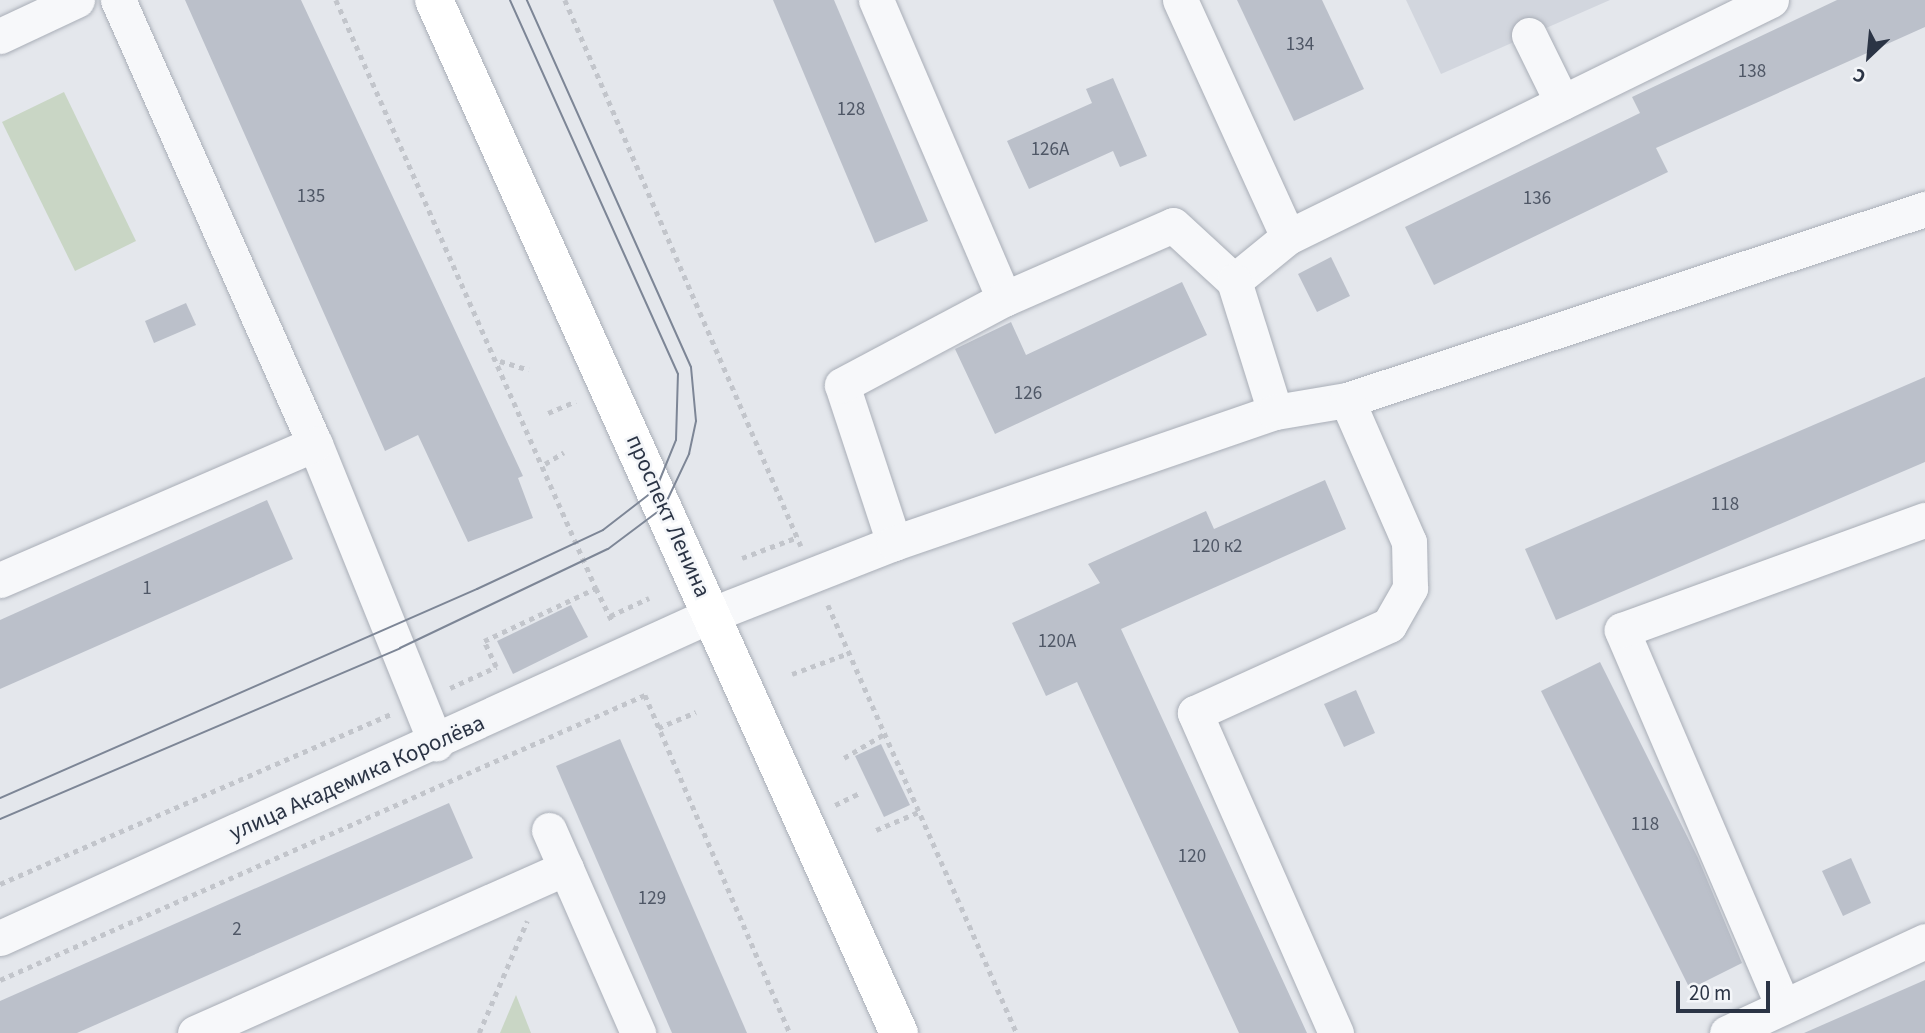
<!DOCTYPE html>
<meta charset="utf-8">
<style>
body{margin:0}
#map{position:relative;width:1925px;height:1033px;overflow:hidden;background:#e4e7ec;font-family:"Source Sans 3",sans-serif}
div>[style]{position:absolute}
.built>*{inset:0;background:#d2d6de}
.green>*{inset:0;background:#c9d6c5}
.building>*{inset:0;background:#bbc0ca}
.path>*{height:4.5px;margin-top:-2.25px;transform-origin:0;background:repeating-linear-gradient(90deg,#c2c5cb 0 5px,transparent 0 10px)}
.roads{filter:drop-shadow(0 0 2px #a9aeb7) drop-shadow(0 0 2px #a9aeb7)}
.minor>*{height:35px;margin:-17.5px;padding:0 17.5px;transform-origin:17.5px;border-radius:17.5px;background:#f7f8fa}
.major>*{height:38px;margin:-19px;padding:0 19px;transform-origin:19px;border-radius:19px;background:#fff}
.tram>*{height:2px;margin:-1px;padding:0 1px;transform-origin:1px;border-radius:1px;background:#7d8696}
span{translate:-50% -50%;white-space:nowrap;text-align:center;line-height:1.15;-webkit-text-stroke:5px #f4f6f9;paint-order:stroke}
.number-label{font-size:19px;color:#4f5766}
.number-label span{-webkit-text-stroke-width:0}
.street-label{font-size:23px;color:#2b3445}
.north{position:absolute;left:1834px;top:21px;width:70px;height:70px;-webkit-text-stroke:5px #f4f6f9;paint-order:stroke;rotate:206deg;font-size:19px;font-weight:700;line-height:28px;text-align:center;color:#2b3445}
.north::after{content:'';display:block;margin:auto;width:24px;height:32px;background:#2b3445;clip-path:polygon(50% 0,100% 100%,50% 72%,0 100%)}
.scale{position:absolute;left:1676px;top:981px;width:94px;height:32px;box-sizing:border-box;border:4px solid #2b3445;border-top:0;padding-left:9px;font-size:21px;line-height:24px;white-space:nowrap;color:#2b3445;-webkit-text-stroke:5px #f4f6f9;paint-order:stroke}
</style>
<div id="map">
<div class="built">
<div style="clip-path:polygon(1406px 0,1610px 0,1441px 74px)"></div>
</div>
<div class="green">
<div style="clip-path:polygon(64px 92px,136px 241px,75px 271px,2px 122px)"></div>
<div style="clip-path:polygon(516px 995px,531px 1033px,500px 1033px)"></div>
</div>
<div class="building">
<div style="clip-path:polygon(185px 0,301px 0,523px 476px,518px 478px,533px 518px,468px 542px,418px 435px,385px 451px)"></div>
<div style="clip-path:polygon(773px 0,834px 0,928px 221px,875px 243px)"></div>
<div style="clip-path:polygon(1237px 0,1322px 0,1364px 89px,1294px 121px)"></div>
<div style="clip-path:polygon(1837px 0,1925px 0,1925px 27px,1656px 148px,1668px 172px,1434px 285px,1405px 227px,1640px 113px,1632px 97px)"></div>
<div style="clip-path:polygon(1113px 78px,1147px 156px,1120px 167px,1113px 151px,1029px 189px,1007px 141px,1092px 103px,1086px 89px)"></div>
<div style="clip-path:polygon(1331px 257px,1350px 296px,1317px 312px,1298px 274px)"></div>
<div style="clip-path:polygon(1182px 282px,1207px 335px,995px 434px,955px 349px,1011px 322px,1026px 355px)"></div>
<div style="clip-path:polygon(186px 303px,196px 325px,154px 343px,145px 321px)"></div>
<div style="clip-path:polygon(1925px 377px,1925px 462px,1556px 620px,1525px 549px)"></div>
<div style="clip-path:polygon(1325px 480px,1346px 529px,1121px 629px,1307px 1033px,1239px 1033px,1077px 682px,1046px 696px,1012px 623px,1100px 583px,1088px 564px,1206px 511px,1214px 529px)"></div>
<div style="clip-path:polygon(267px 500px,293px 559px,0 689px,0 620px)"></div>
<div style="clip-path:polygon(571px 605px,588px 637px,513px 674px,497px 641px)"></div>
<div style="clip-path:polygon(1600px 662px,1698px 858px,1742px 963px,1690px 989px,1541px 691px)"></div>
<div style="clip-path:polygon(1356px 690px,1375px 733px,1344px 747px,1324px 704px)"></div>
<div style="clip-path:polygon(620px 739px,747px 1033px,672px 1033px,556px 766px)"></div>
<div style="clip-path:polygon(881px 744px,910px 805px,884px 817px,855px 756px)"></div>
<div style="clip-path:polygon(449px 803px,473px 858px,77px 1033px,0 1033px,0 1001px)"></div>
<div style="clip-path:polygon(1851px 858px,1871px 903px,1843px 916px,1822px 871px)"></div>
<div style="clip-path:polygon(1925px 980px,1925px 1033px,1804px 1033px)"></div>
</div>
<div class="path">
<div style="left:336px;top:0;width:643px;rotate:66.15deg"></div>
<div style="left:565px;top:0;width:595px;rotate:66.62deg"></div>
<div style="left:500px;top:361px;width:30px;rotate:17deg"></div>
<div style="left:548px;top:413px;width:30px;rotate:-23deg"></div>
<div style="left:545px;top:464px;width:22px;rotate:-32deg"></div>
<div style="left:742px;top:558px;width:60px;rotate:-20.6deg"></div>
<div style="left:828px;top:605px;width:468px;rotate:66.2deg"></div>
<div style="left:610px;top:616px;width:43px;rotate:-24.8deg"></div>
<div style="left:792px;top:674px;width:61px;rotate:-20.2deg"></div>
<div style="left:450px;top:688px;width:51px;rotate:-24.5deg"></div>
<div style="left:496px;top:667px;width:29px;rotate:-115deg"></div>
<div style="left:484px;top:641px;width:124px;rotate:-25.3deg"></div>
<div style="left:596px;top:588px;width:39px;rotate:64deg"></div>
<div style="left:658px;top:728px;width:41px;rotate:-22.8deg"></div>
<div style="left:844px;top:758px;width:49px;rotate:-30.8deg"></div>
<div style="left:835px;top:805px;width:28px;rotate:-26deg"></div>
<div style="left:876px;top:830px;width:49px;rotate:-22.9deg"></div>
<div style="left:0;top:884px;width:426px;rotate:-23.5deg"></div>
<div style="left:0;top:980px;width:705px;rotate:-23.84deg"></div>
<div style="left:645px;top:695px;width:368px;rotate:66.8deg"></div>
<div style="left:479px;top:1033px;width:122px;rotate:-66.8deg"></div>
</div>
<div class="roads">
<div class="minor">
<div style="left:118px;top:0;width:486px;rotate:66.1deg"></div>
<div style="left:315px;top:444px;width:323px;rotate:68deg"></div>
<div style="left:876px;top:0;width:325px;rotate:66.8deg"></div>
<div style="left:1180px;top:0;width:260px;rotate:65.5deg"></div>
<div style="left:1529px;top:35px;width:75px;rotate:63.8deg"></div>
<div style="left:0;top:36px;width:85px;rotate:-25.1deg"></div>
<div style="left:1234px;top:281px;width:70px;rotate:-39.2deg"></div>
<div style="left:1288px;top:237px;width:538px;rotate:-26.14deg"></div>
<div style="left:894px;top:543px;width:166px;rotate:-108.2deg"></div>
<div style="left:842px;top:385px;width:183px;rotate:-28deg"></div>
<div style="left:1004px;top:299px;width:184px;rotate:-23.6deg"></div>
<div style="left:1173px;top:225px;width:83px;rotate:42.6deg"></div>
<div style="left:1234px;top:281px;width:137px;rotate:72.6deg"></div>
<div style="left:0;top:580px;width:343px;rotate:-23.4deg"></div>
<div style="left:549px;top:830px;width:222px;rotate:66.3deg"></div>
<div style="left:0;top:938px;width:783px;rotate:-24.44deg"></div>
<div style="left:713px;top:614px;width:194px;rotate:-21.4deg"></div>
<div style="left:894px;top:543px;width:403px;rotate:-19deg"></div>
<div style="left:1275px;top:412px;width:73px;rotate:-9.5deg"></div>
<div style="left:1347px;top:400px;width:609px;rotate:-18.29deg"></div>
<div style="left:1782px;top:1004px;width:407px;rotate:-113.2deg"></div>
<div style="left:1622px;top:630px;width:322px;rotate:-20deg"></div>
<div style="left:195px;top:1033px;width:406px;rotate:-24deg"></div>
<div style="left:1336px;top:1033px;width:350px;rotate:-113.8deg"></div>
<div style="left:1195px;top:713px;width:213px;rotate:-24.4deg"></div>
<div style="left:1389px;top:625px;width:43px;rotate:-60.4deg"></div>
<div style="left:1410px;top:588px;width:46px;rotate:-91.2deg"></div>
<div style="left:1409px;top:542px;width:155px;rotate:-113.6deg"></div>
<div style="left:1727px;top:1033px;width:218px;rotate:-24.9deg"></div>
</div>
<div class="major">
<div style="left:434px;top:0;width:1133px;rotate:65.77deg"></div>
</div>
</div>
<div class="tram">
<div style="left:0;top:798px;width:521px;rotate:-23.66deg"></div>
<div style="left:477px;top:589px;width:139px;rotate:-25.1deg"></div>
<div style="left:603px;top:530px;width:67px;rotate:-37.7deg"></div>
<div style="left:656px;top:489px;width:53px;rotate:-67.8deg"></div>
<div style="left:676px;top:440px;width:66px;rotate:-88.3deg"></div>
<div style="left:678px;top:374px;width:410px;rotate:-114.2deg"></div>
<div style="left:0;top:819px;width:435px;rotate:-23.1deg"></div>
<div style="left:400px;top:648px;width:230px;rotate:-25.5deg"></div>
<div style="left:608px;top:549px;width:70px;rotate:-36.9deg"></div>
<div style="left:664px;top:507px;width:59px;rotate:-64.7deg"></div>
<div style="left:689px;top:454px;width:34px;rotate:-78deg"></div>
<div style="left:696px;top:421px;width:54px;rotate:-95.3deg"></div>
<div style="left:691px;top:367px;width:402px;rotate:-114.1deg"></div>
</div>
<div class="number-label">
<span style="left:1300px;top:45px">134</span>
<span style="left:1752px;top:72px">138</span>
<span style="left:851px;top:110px">128</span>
<span style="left:1050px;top:150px">126А</span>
<span style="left:311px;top:197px">135</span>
<span style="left:1537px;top:199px">136</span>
<span style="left:1028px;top:394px">126</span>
<span style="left:1725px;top:505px">118</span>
<span style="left:1217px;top:547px">120 к2</span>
<span style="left:147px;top:589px">1</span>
<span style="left:1057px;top:642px">120А</span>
<span style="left:1645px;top:825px">118</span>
<span style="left:1192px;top:857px">120</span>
<span style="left:652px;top:899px">129</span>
<span style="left:237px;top:930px">2</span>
</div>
<div class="street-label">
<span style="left:668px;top:516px;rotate:66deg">проспект Ленина</span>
<span style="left:357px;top:778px;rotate:-24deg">улица Академика Королёва</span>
</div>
<div class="north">С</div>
<div class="scale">20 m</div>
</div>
